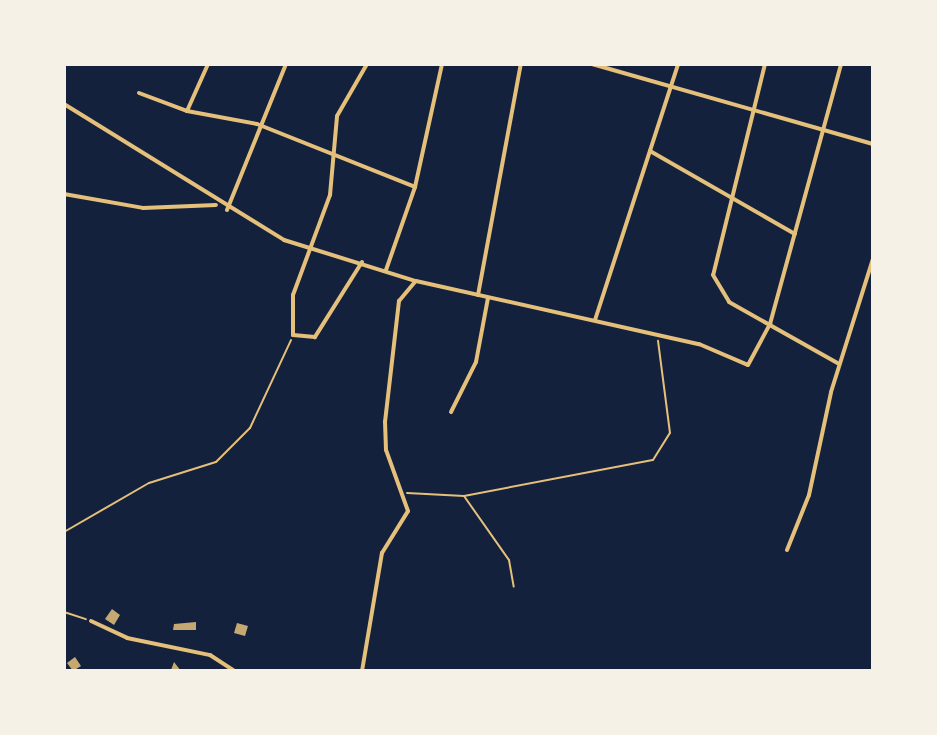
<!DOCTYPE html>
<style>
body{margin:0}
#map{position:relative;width:937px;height:735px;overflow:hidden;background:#14213d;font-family:"Playfair Display",serif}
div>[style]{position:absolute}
.building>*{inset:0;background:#c6a872}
.path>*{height:2px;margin:-1px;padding:0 1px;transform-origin:1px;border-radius:1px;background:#e5c07b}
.minor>*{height:4px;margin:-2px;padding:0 2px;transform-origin:2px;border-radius:2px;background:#e5c07b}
span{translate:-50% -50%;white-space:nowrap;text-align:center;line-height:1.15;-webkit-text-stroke:6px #f6f1e7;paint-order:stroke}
.frame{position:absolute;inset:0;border:66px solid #f6f1e7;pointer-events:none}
</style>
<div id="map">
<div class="building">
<div style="clip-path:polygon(112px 609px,120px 615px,114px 625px,105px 619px)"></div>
<div style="clip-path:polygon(196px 622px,196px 630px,173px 630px,174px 624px)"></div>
<div style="clip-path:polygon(237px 623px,248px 626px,245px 636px,234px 633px)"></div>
<div style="clip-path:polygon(75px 657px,81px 666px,73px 671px,67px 663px)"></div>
<div style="clip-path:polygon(174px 662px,181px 671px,159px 671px,171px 670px)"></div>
</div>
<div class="path">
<div style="left:407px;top:493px;width:57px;rotate:3deg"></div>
<div style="left:464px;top:496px;width:192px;rotate:-10.8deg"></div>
<div style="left:653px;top:460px;width:32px;rotate:-58deg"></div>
<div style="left:670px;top:433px;width:93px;rotate:-97.4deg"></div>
<div style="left:464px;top:496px;width:78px;rotate:54.9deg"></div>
<div style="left:509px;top:560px;width:27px;rotate:80deg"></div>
<div style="left:64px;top:532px;width:98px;rotate:-30deg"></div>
<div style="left:149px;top:483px;width:70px;rotate:-17.4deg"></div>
<div style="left:216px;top:462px;width:48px;rotate:-45deg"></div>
<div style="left:250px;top:428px;width:97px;rotate:-65deg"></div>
<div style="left:64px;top:612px;width:23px;rotate:18deg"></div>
</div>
<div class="minor">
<div style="left:592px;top:64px;width:292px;rotate:15.9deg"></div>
<div style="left:765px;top:64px;width:217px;rotate:103.8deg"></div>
<div style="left:713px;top:275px;width:31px;rotate:59deg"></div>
<div style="left:729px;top:302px;width:126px;rotate:29.4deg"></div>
<div style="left:139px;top:93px;width:51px;rotate:20.6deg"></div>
<div style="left:187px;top:111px;width:71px;rotate:10.5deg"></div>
<div style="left:257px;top:124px;width:170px;rotate:21.7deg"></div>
<div style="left:64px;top:104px;width:259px;rotate:31.7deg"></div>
<div style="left:284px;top:240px;width:138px;rotate:17.3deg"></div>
<div style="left:416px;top:281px;width:290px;rotate:12.6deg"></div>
<div style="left:699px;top:344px;width:53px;rotate:23.2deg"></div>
<div style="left:748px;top:365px;width:47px;rotate:-61.8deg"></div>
<div style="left:770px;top:324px;width:270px;rotate:-74.7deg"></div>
<div style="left:187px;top:111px;width:51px;rotate:-65.9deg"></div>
<div style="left:650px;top:151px;width:167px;rotate:29.8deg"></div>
<div style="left:64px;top:194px;width:80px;rotate:10deg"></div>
<div style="left:143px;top:208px;width:73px;rotate:-2.4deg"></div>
<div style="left:227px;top:210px;width:157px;rotate:-68deg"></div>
<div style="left:362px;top:262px;width:89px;rotate:122.1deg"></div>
<div style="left:315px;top:337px;width:22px;rotate:-175deg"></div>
<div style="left:293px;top:335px;width:40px;rotate:-90deg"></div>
<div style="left:293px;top:295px;width:107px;rotate:-69.7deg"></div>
<div style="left:330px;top:195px;width:79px;rotate:-84.9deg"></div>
<div style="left:337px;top:116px;width:60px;rotate:-60deg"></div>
<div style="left:386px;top:270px;width:88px;rotate:-70.7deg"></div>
<div style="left:415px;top:187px;width:126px;rotate:-77.6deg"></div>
<div style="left:478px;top:295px;width:235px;rotate:-79.5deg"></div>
<div style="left:595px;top:320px;width:269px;rotate:-72deg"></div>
<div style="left:451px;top:412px;width:56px;rotate:-63.4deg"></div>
<div style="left:476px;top:362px;width:65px;rotate:-79.4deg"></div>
<div style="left:787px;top:550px;width:59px;rotate:-68.2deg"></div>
<div style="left:809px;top:495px;width:105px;rotate:-77.9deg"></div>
<div style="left:831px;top:392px;width:139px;rotate:-72.5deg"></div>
<div style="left:91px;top:621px;width:40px;rotate:25deg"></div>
<div style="left:127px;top:638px;width:85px;rotate:11.6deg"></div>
<div style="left:210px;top:655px;width:30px;rotate:33deg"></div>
<div style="left:362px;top:671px;width:120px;rotate:-80.4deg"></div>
<div style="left:382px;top:553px;width:49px;rotate:-58.2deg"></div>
<div style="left:408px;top:511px;width:65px;rotate:-109.8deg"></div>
<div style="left:386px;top:450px;width:28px;rotate:-92deg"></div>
<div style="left:385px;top:422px;width:122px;rotate:-83.4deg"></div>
<div style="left:399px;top:301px;width:26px;rotate:-50deg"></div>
</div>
<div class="frame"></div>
</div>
